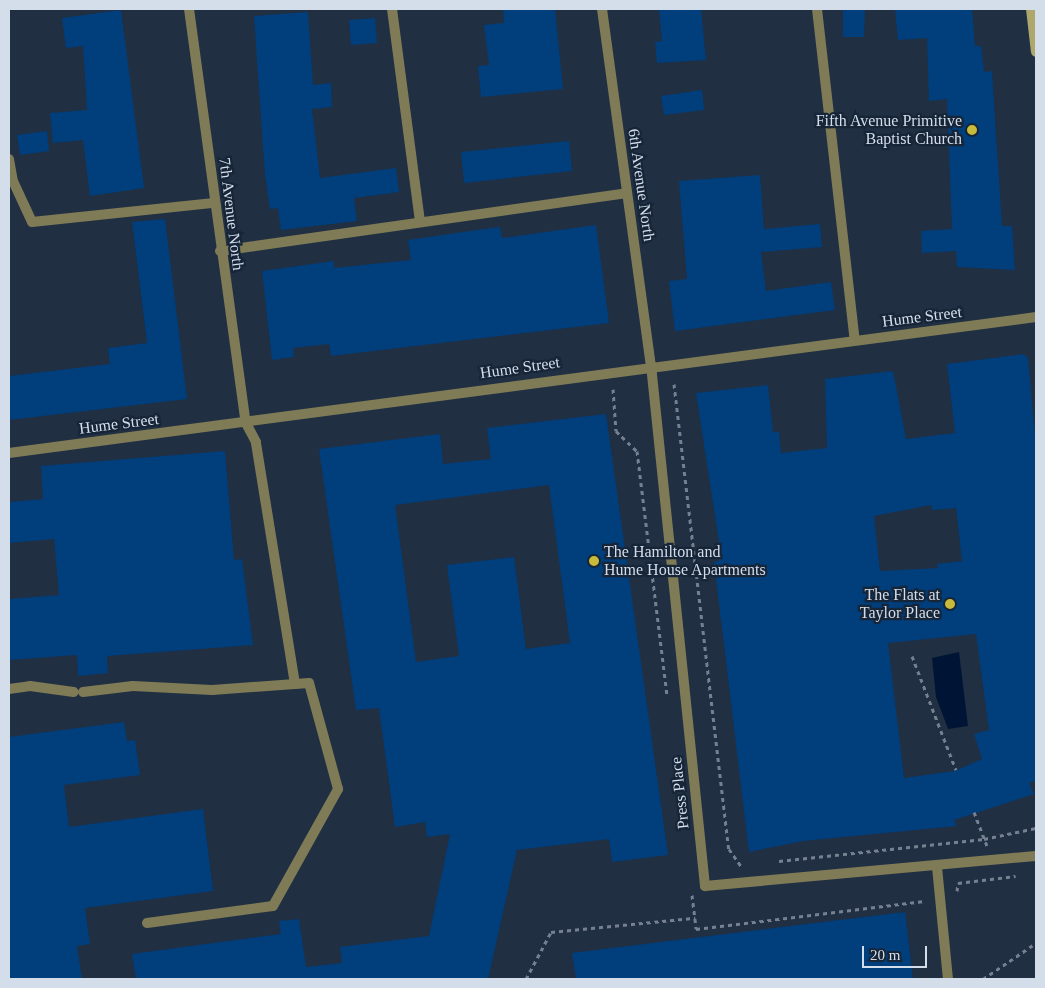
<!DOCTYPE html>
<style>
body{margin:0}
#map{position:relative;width:1045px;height:988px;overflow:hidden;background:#202f42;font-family:"Times New Roman",serif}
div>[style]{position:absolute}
.water>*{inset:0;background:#001535}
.building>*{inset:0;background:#013e7c}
.path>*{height:3px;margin-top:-1.5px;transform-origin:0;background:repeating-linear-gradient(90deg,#758191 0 4px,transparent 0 8px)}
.lane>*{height:10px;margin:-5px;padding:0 5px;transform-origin:5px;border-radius:5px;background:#7f7b56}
.street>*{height:10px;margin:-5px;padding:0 5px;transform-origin:5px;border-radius:5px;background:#7f7b56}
.secondary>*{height:10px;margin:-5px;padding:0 5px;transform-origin:5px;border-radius:5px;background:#ada76b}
.dots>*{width:14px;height:14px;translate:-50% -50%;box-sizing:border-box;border:2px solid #162538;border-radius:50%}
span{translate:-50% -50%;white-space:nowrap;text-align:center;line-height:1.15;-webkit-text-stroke:4.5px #162538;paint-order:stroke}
.poi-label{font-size:16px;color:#d4deeb}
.right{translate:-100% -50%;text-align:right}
.left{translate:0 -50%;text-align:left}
.street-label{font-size:16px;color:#d4deeb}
.frame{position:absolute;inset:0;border:10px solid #d4deeb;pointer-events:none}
.scale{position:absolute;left:862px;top:946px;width:65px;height:22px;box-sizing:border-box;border:2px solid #d4deeb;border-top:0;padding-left:6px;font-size:15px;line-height:18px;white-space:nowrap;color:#d4deeb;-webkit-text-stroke:4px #162538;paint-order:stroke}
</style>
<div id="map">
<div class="water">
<div style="clip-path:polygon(959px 652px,968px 726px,948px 729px,936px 697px,932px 658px)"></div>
</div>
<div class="building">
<div style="clip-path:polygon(503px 9px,555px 9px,563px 89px,481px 97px,478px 66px,489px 65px,484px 25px,504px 23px)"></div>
<div style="clip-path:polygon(659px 9px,701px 9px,706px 60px,657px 63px,655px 42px,662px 41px)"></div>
<div style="clip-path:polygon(843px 9px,865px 9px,864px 37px,843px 37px)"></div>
<div style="clip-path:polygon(895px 9px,972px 9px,975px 46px,981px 46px,984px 72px,992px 71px,1002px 226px,1012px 226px,1015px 270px,957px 267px,956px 251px,922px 253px,921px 231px,952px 229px,947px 99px,929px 101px,927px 38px,898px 40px)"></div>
<div style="clip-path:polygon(121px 10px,144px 188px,90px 196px,83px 140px,53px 143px,50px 113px,87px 110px,83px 46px,66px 48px,62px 18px)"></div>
<div style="clip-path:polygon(308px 12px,313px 85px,331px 83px,332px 107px,312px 109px,320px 178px,396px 168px,399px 192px,354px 198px,357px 221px,281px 230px,278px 208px,270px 209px,265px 175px,254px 16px)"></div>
<div style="clip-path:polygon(375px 18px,377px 43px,351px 45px,349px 20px)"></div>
<div style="clip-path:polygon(702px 90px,704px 110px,664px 115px,661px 96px)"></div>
<div style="clip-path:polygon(47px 131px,49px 151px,20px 155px,17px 135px)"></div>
<div style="clip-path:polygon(569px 141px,572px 171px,464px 183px,461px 152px)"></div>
<div style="clip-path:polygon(760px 175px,764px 229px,820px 224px,822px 247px,761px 252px,766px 291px,831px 282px,835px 310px,675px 331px,669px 281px,687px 279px,679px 181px)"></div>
<div style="clip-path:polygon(165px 219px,187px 399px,9px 420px,9px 376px,110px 364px,108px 348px,147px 343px,132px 222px)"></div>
<div style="clip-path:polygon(596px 225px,609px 323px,331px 356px,329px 344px,293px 348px,294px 357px,272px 360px,262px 271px,334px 261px,334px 268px,411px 260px,408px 240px,477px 230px,500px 227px,502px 238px)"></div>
<div style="clip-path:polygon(evenodd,1023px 354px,1028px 358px,1036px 447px,1036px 780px,1029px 783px,1034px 794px,954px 820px,957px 826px,803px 841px,749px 852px,714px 562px,719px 561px,720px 548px,696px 393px,768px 385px,773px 432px,779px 432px,781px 453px,827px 448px,825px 379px,893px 371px,906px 439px,955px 433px,947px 364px,1023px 354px,931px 505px,932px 510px,956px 508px,962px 561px,937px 564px,938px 568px,880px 571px,874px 516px,931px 505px,1023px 354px,976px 634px,989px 730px,974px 734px,982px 759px,955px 771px,904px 778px,888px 643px,976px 634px)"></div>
<div style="clip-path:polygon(evenodd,606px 414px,668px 855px,612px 862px,609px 839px,517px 850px,488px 979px,136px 979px,132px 954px,281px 934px,279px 921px,299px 919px,306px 967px,342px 963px,340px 947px,429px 936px,450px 834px,427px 837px,425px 822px,395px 827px,379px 708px,356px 710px,319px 449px,440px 434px,443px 464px,491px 459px,487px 428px,606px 414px,549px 485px,570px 643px,526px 649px,514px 557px,447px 565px,459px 656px,416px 662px,395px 505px,549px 485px)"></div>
<div style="clip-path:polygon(225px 451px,234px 560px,242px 559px,253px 645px,107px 656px,108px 673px,78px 676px,77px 655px,9px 660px,9px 599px,59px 595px,54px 539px,9px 543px,9px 502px,43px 499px,41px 466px)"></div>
<div style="clip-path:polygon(124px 722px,127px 741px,135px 740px,140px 775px,64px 785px,69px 827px,203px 809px,213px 891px,85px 908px,90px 944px,77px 946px,82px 979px,9px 979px,9px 737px)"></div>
<div style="clip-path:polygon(905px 912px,913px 979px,576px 979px,572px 953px)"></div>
</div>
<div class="path">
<div style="left:674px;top:384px;width:468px;rotate:83.3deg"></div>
<div style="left:729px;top:849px;width:21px;rotate:55deg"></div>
<div style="left:613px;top:389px;width:42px;rotate:85.9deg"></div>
<div style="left:616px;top:431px;width:29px;rotate:44deg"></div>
<div style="left:637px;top:451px;width:246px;rotate:83deg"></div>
<div style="left:912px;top:656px;width:122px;rotate:68.9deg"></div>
<div style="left:974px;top:812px;width:36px;rotate:69deg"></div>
<div style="left:779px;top:861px;width:206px;rotate:-6.1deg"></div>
<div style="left:984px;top:839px;width:53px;rotate:-11.9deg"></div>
<div style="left:957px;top:891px;width:8px;rotate:-83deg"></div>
<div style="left:958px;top:883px;width:58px;rotate:-6.9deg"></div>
<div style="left:692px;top:895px;width:34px;rotate:83deg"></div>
<div style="left:696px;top:929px;width:230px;rotate:-7deg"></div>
<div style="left:526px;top:979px;width:53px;rotate:-62deg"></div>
<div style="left:551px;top:932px;width:145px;rotate:-5.6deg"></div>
<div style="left:983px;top:979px;width:64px;rotate:-34.2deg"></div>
</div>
<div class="lane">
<div style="left:392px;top:9px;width:215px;rotate:82.5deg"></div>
<div style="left:817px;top:9px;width:333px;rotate:83.5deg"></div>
<div style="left:9px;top:159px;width:22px;rotate:80deg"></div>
<div style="left:13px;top:181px;width:45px;rotate:65.1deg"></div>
<div style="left:32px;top:222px;width:183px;rotate:-6deg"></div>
<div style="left:220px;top:251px;width:411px;rotate:-8.1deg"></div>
<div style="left:9px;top:689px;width:21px;rotate:-8deg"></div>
<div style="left:30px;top:686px;width:44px;rotate:7.8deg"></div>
<div style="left:83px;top:692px;width:50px;rotate:-6.8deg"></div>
<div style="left:133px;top:686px;width:79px;rotate:2.9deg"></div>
<div style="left:212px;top:690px;width:83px;rotate:-4.1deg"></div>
<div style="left:937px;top:867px;width:113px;rotate:84.4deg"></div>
<div style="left:147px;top:923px;width:127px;rotate:-7.7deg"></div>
<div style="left:273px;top:906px;width:134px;rotate:-60.9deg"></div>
<div style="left:338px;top:789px;width:110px;rotate:-105.3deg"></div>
<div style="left:309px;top:683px;width:14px;rotate:176deg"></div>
<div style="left:295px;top:684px;width:245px;rotate:-99.2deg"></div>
<div style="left:256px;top:442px;width:21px;rotate:-118deg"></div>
</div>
<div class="street">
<div style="left:189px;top:9px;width:418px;rotate:82.2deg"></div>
<div style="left:602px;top:9px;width:359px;rotate:82.2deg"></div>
<div style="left:651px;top:365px;width:524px;rotate:84.08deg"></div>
<div style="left:705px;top:886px;width:332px;rotate:-5.2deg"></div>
<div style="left:9px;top:453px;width:1036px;rotate:-7.54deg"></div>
</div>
<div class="secondary">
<div style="left:1031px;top:9px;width:43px;rotate:83.4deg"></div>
</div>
<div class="dots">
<div style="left:972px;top:130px;background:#c8bb3b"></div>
<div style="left:594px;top:561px;background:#c8bb3b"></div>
<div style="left:950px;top:604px;background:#c8bb3b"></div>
</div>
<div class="poi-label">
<span class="right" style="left:962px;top:130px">Fifth Avenue Primitive<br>Baptist Church</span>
<span class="left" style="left:604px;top:561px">The Hamilton and<br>Hume House Apartments</span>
<span class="right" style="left:940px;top:604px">The Flats at<br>Taylor Place</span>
</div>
<div class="street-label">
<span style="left:641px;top:185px;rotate:82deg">6th Avenue North</span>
<span style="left:231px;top:214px;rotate:83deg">7th Avenue North</span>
<span style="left:922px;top:317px;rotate:-7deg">Hume Street</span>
<span style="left:520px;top:368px;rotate:-8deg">Hume Street</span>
<span style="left:119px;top:424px;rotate:-7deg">Hume Street</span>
<span style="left:680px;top:793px;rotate:-96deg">Press Place</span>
</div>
<div class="frame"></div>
<div class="scale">20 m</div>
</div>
